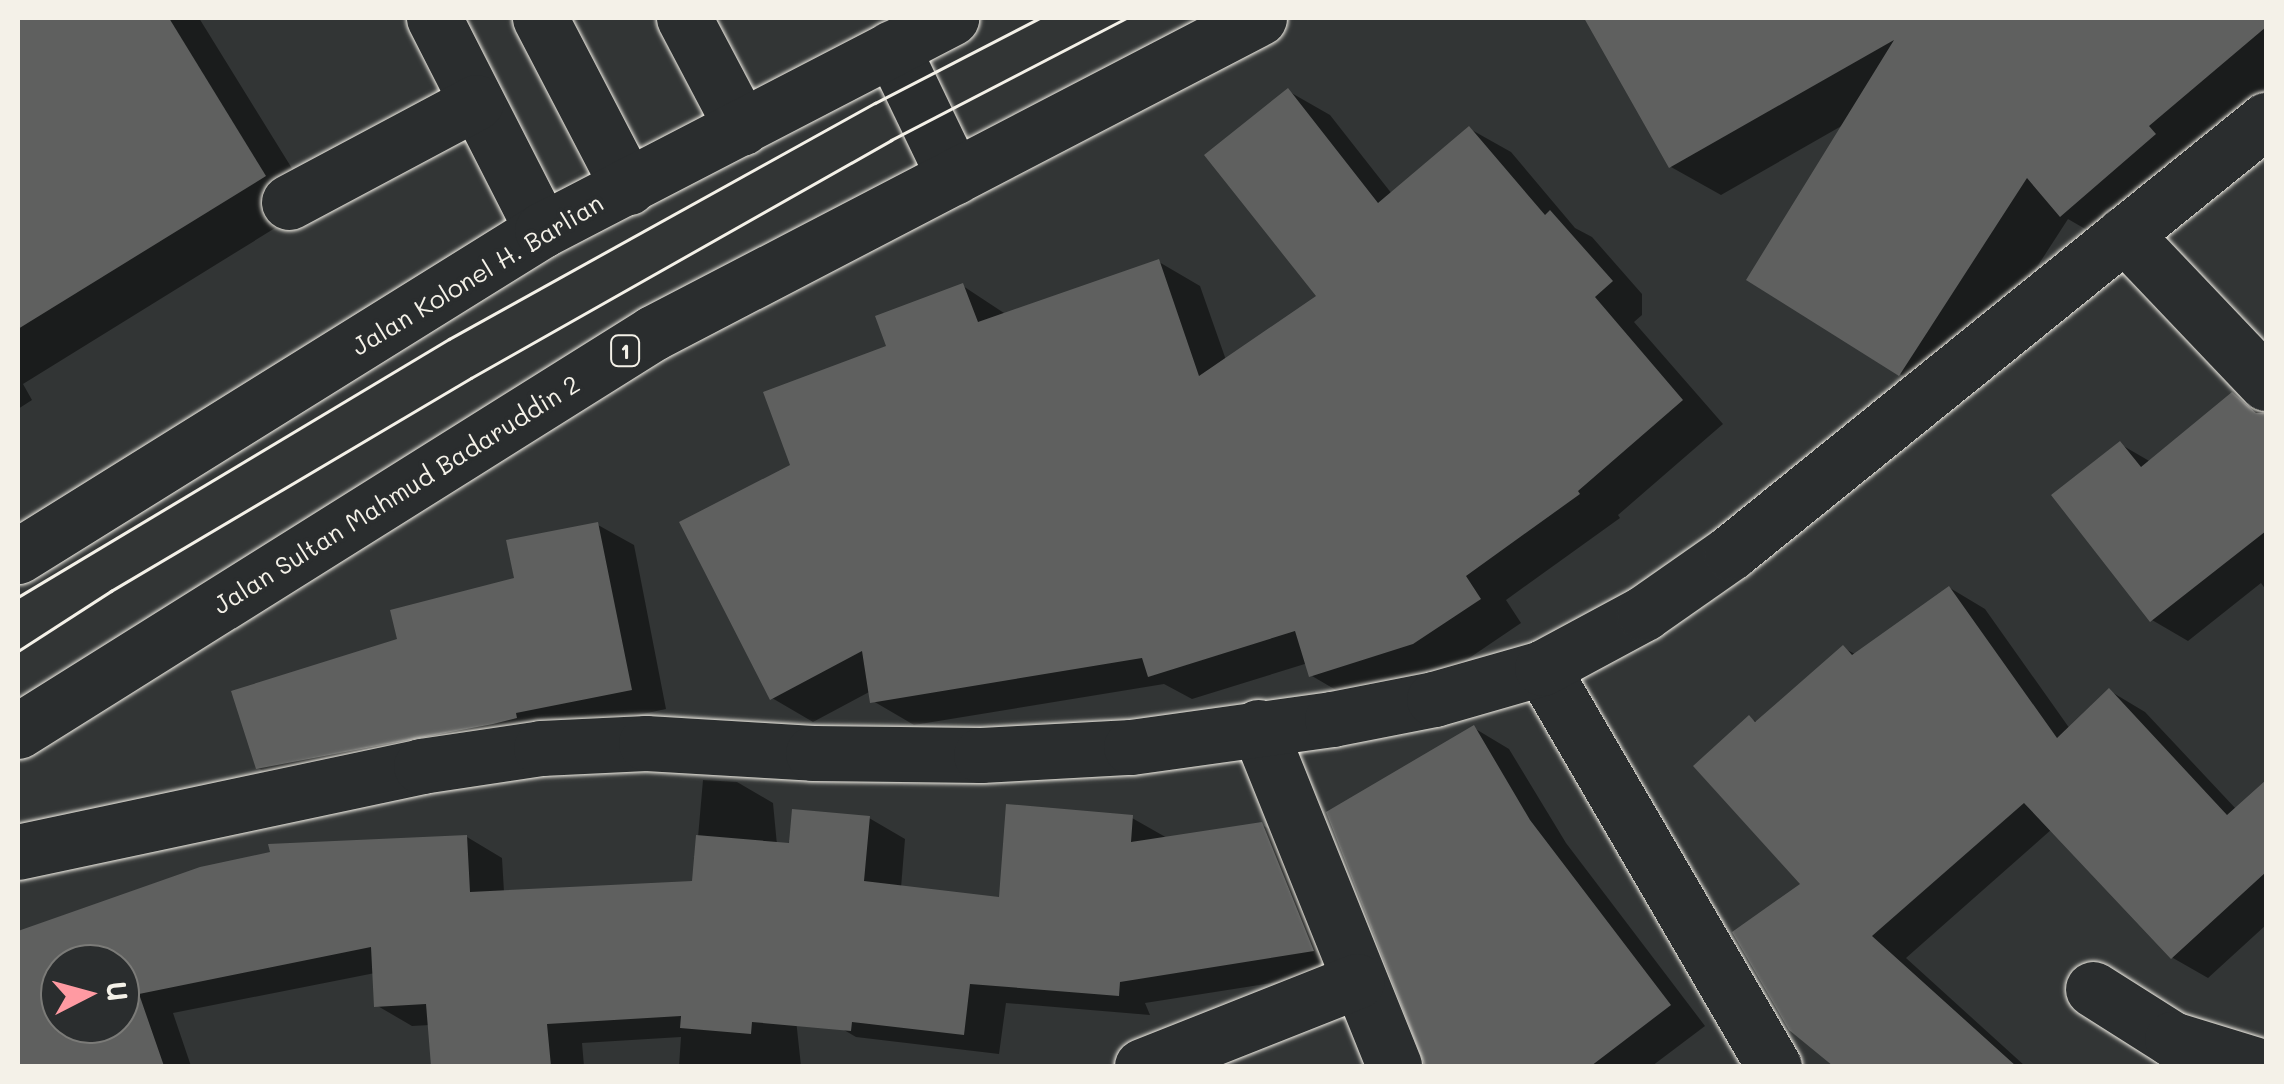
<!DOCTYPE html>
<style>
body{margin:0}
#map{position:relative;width:2284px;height:1084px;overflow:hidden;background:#323535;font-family:Mali,sans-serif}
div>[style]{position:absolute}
.shadow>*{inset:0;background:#0007}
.building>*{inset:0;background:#5f605f}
.roads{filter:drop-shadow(0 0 2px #f4f1e8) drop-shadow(0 0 2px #f4f1e8)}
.minor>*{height:55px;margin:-27.5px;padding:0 27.5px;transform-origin:27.5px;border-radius:27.5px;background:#2a2d2e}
.highway>*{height:55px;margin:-27.5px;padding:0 27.5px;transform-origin:27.5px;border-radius:27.5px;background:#2a2d2e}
.tram>*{height:2.5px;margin:-1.25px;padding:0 1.25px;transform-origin:1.25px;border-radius:1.25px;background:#f4f1e8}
span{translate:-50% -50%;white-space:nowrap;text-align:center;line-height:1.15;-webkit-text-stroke:8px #2a2d2e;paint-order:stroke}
.shield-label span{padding:2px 8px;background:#2a2d2e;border:2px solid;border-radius:8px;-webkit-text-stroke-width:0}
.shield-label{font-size:22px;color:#f4f1e8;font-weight:700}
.street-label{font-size:25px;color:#f4f1e8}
.frame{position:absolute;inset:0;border:20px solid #f4f1e8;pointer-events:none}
.north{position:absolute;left:40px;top:944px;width:100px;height:100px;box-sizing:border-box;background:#2a2d2e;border:2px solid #7b7b78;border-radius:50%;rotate:84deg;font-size:28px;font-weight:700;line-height:40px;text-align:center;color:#f4f1e8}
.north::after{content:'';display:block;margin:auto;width:35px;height:45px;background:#ff9aa2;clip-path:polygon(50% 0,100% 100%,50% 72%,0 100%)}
</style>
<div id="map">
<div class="shadow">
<div style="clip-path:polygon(18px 18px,199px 18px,314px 204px,23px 384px,32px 400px,18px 409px)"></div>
<div style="clip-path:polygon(1587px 18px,2266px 18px,2266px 97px,2111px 244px,2068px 219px,1949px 403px,1900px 374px,1845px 124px,1721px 195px,1671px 167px)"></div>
<div style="clip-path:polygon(1288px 91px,1330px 115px,1392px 194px,1470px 129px,1511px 152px,1575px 228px,1592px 237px,1642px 294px,1642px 315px,1634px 322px,1723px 424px,1618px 515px,1620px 518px,1506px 600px,1521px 623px,1456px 667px,1353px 700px,1312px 676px,1308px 663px,1192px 699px,1164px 684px,914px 725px,873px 701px,871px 691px,813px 722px,772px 698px,793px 466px,889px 348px,963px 286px,1007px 315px,1159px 262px,1200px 286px,1226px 360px,1320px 297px)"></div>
<div style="clip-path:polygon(2232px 395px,2266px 415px,2266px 590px,2261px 583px,2188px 641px,2152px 620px,2120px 444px,2151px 462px)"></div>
<div style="clip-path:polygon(598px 525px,634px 545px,666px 709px,294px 788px,258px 768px,400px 640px,516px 580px)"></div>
<div style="clip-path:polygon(1950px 588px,1985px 609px,2070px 729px,2110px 691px,2145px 712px,2237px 810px,2266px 783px,2266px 925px,2208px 978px,2173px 958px,2052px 829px,1906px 958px,2025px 1066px,1837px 1066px,1785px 1018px,1804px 884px,1749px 718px,1757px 722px,1843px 648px,1857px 655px)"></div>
<div style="clip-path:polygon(1474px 728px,1509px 749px,1566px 843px,1705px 1026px,1652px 1066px,1426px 1066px)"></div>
<div style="clip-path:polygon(evenodd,703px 780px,737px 782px,773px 803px,777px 845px,792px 846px,869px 818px,905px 839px,901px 888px,1001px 900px,1132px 818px,1169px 839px,1262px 825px,1298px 845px,1348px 971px,1145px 1003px,1150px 1015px,1006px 1003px,999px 1054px,856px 1037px,820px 1016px,788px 945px,801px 1066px,679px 1066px,681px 1037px,582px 1043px,584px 1066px,434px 1066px,430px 1025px,412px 1026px,376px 1005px,375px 973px,173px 1013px,191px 1066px,18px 1066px,18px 935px,201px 870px,467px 837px,502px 858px,504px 892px,694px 883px,703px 780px,60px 964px,120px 964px,120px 1024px,60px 1024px,60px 964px)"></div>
</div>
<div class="building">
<div style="clip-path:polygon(18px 18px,169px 18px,266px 176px,18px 329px)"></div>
<div style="clip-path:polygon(1584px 18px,2266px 18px,2266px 27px,2149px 126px,2156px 134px,2060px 217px,2027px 178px,1899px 376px,1746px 280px,1894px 40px,1669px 168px)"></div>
<div style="clip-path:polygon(1288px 88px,1378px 203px,1469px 126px,1545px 215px,1550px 210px,1613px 281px,1595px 297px,1683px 400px,1578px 491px,1580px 494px,1466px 576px,1481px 599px,1413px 644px,1309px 677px,1295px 631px,1148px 677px,1142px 658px,870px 703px,862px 651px,770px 700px,679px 522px,790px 465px,763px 392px,886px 346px,875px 316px,963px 283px,978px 322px,1159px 259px,1199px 376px,1316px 296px,1204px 155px)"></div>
<div style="clip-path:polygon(2232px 392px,2256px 413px,2266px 413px,2266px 531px,2150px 622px,2051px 495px,2120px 441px,2141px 467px)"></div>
<div style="clip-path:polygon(598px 522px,632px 690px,516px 713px,517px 718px,493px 724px,256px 769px,231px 691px,397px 639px,390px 610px,514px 578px,506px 540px)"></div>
<div style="clip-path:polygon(1949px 586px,2057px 738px,2109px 688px,2227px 815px,2266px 780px,2266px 872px,2171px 959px,2024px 803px,1872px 936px,2016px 1066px,1833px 1066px,1789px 1030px,1732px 932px,1800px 884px,1693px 766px,1749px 715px,1755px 722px,1843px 645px,1852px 655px)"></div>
<div style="clip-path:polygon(1474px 725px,1530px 820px,1671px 1005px,1591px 1066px,1425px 1066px,1326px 812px)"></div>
<div style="clip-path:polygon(evenodd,1006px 804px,1133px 815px,1131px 842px,1262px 822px,1314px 951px,1120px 982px,1119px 996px,970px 984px,964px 1035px,852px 1022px,851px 1031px,752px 1022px,751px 1034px,680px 1028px,681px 1016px,547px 1024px,551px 1066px,431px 1066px,426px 1004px,374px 1007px,371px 947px,139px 994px,164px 1066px,18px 1066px,18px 931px,200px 867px,270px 852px,268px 844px,467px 835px,470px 892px,692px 881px,696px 835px,789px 843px,792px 809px,870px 816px,864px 881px,999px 897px,1006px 804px,60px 964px,120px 964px,120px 1024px,60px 1024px,60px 964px)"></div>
</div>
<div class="roads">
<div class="minor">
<div style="left:434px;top:18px;width:238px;rotate:63deg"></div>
<div style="left:540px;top:18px;width:191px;rotate:62.5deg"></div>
<div style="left:684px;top:18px;width:124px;rotate:62.2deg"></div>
<div style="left:289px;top:202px;width:212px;rotate:-28.1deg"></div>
<div style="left:2124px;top:234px;width:206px;rotate:46.4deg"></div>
<div style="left:1542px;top:668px;width:461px;rotate:59.8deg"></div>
<div style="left:1258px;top:727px;width:365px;rotate:68.1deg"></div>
<div style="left:18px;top:852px;width:412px;rotate:-12deg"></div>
<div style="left:421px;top:766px;width:121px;rotate:-8.5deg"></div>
<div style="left:541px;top:748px;width:105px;rotate:-2.7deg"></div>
<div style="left:646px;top:743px;width:167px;rotate:3.4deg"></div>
<div style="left:813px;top:753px;width:168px;rotate:0.7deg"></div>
<div style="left:981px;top:755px;width:150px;rotate:-3.1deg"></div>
<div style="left:1131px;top:747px;width:203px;rotate:-7.9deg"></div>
<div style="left:1332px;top:719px;width:104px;rotate:-11.1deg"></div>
<div style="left:1434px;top:699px;width:112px;rotate:-16deg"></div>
<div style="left:1542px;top:668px;width:116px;rotate:-28.3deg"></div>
<div style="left:1644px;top:613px;width:106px;rotate:-35deg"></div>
<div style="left:1731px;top:552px;width:688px;rotate:-38.92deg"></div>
<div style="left:2093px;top:989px;width:93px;rotate:32.3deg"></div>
<div style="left:2172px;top:1039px;width:92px;rotate:17.1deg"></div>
<div style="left:1142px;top:1066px;width:231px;rotate:-21.6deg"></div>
</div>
<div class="highway">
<div style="left:892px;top:48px;width:143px;rotate:64.3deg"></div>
<div style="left:18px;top:556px;width:617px;rotate:-31.89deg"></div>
<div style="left:542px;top:230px;width:461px;rotate:-27.4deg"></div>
<div style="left:18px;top:731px;width:749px;rotate:-32.08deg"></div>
<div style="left:653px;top:333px;width:683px;rotate:-27.47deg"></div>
</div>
</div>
<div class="tram">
<div style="left:18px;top:597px;width:502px;rotate:-30.91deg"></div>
<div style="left:449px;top:339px;width:487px;rotate:-29deg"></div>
<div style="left:875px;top:103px;width:186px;rotate:-27.3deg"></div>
<div style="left:18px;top:651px;width:111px;rotate:-32.8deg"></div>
<div style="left:111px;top:591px;width:418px;rotate:-30.6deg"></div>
<div style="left:471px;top:378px;width:483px;rotate:-29.5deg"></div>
<div style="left:891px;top:140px;width:265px;rotate:-27.4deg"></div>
</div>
<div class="shield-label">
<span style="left:625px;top:351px">1</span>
</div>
<div class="street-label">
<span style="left:477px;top:274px;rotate:-31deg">Jalan Kolonel H. Barlian</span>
<span style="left:396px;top:494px;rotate:-32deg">Jalan Sultan Mahmud Badaruddin 2</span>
</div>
<div class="frame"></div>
<div class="north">U</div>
</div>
